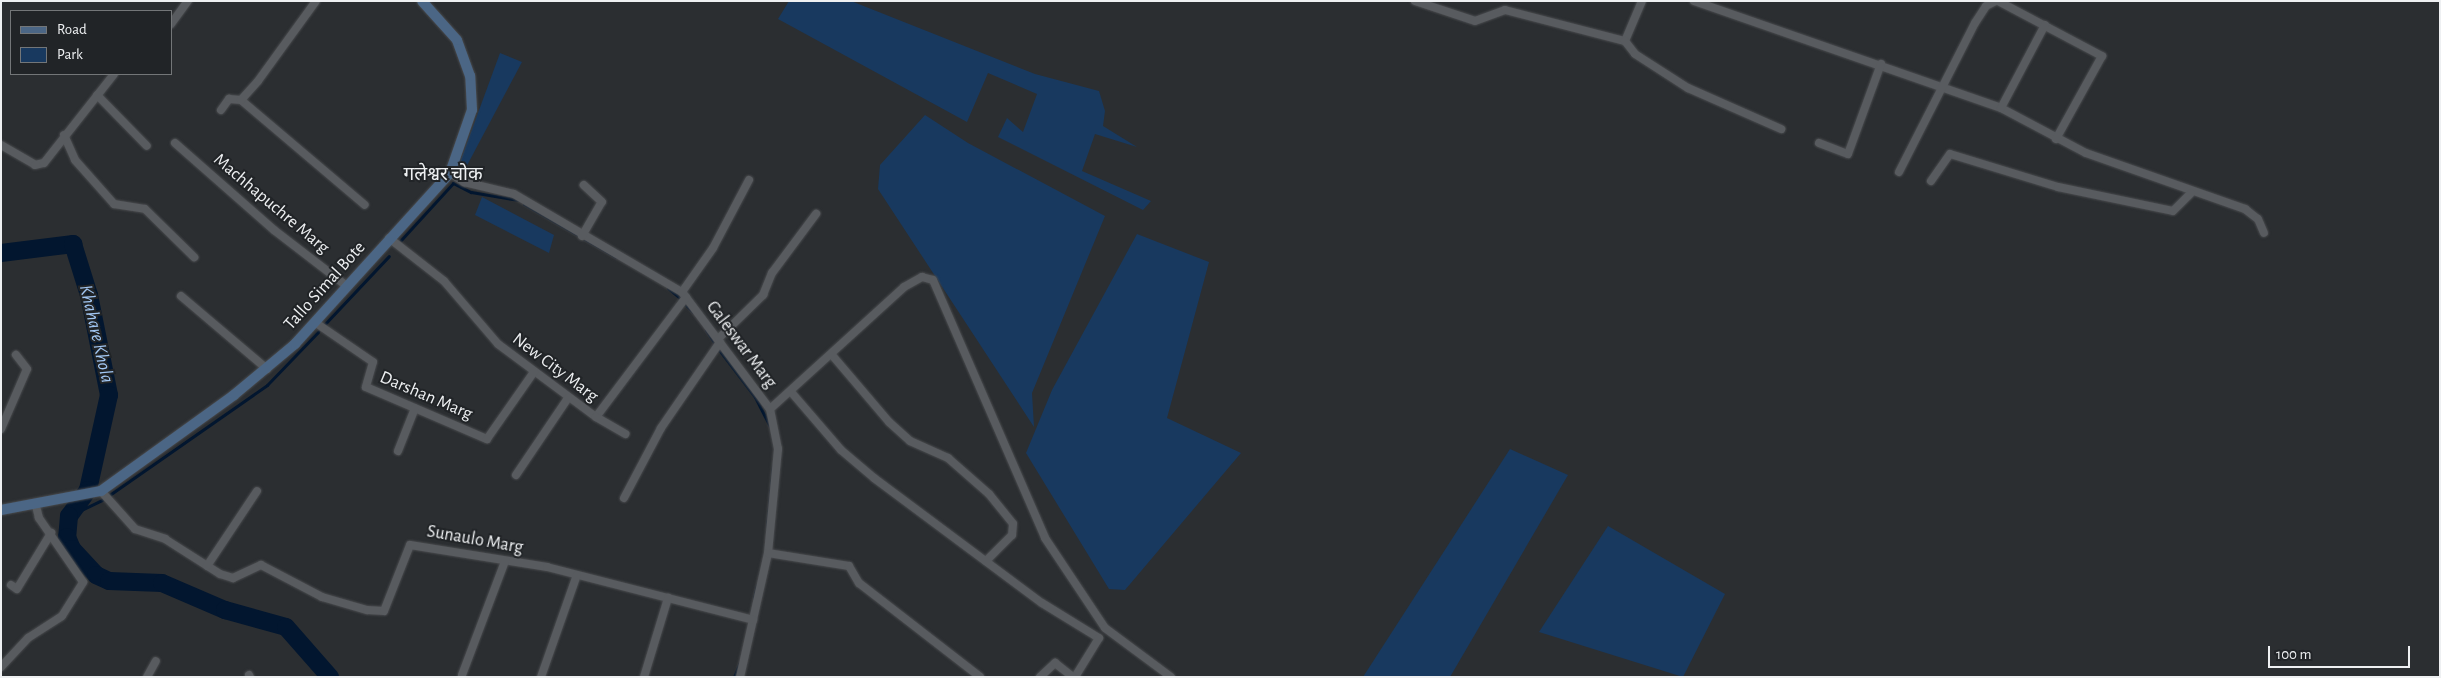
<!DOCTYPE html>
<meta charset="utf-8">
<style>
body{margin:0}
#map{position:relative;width:2441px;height:678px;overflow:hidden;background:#2b2e31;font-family:"Alegreya Sans","Noto Sans Devanagari",sans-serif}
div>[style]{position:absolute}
.green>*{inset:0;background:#18395f}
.stream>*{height:3px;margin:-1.5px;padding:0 1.5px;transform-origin:1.5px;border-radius:1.5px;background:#02162f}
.river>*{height:18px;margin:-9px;padding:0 9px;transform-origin:9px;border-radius:9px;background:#02162f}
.roads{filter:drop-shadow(0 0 1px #484a4d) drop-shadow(0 0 1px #484a4d)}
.minor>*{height:8px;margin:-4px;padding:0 4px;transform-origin:4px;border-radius:4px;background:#585b5f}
.secondary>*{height:10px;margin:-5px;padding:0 5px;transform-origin:5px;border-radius:5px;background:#4b6685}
span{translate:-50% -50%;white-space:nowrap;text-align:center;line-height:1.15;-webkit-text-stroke:4px #212427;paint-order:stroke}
.street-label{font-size:18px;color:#eef0f2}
.neighbourhood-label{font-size:19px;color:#eef0f2}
.water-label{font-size:19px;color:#a2c7f4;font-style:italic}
.frame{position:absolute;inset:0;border:2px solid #eef0f2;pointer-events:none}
.legend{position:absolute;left:10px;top:10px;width:162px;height:65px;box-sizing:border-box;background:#212427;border:1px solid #737678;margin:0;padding:6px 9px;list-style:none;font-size:15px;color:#eef0f2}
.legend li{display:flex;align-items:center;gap:10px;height:25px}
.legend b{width:25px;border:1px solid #737678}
.scale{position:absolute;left:2268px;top:646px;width:142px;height:22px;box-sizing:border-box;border:2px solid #eef0f2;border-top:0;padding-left:6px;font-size:15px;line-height:18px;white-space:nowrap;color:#eef0f2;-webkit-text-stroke:4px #212427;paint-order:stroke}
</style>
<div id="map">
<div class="green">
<div style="clip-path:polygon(789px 1px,851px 1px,1035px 74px,1099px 91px,1105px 111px,1103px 126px,1137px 147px,1095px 134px,1082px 171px,1151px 201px,1143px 210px,998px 137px,1007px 118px,1023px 132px,1037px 94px,988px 73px,967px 122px,778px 19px)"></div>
<div style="clip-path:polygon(500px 53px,522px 62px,463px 173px,460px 162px)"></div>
<div style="clip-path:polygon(925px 115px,968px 143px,1105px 216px,1032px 393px,1034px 427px,878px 189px,880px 165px)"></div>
<div style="clip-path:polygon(482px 197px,554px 235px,549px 253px,475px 215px)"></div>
<div style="clip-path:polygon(1137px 234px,1209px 262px,1167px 418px,1241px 453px,1125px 590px,1109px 589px,1026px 453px,1052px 390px)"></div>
<div style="clip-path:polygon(1510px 449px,1568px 475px,1450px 677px,1363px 677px)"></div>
<div style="clip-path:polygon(1608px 526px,1725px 594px,1683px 677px,1539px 632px)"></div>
</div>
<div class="stream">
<div style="left:524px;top:204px;width:106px;rotate:29.9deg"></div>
<div style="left:401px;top:240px;width:77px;rotate:-47.6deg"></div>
<div style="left:453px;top:183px;width:20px;rotate:27deg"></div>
<div style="left:471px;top:192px;width:49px;rotate:9.5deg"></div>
<div style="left:668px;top:288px;width:17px;rotate:40deg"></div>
<div style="left:685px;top:304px;width:11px;rotate:45deg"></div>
<div style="left:323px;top:326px;width:96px;rotate:-46.7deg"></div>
<div style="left:706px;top:330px;width:14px;rotate:56deg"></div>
<div style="left:717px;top:347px;width:63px;rotate:52.8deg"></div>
<div style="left:755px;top:397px;width:34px;rotate:63deg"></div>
<div style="left:108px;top:496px;width:194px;rotate:-34.9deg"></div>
<div style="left:267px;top:385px;width:74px;rotate:-46.1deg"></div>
<div style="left:69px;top:516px;width:37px;rotate:-26deg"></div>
<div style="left:767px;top:527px;width:62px;rotate:-84.5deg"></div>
<div style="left:754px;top:598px;width:13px;rotate:-77deg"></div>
<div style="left:734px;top:677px;width:18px;rotate:-68deg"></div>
</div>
<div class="river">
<div style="left:1px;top:253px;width:73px;rotate:-7.1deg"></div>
<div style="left:73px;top:244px;width:53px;rotate:72.6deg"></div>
<div style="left:89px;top:295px;width:102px;rotate:78.7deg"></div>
<div style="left:109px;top:395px;width:97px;rotate:102.5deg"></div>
<div style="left:88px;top:490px;width:32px;rotate:126deg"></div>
<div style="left:69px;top:516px;width:21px;rotate:95deg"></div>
<div style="left:67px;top:537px;width:13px;rotate:67deg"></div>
<div style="left:72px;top:549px;width:35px;rotate:47deg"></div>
<div style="left:96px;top:575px;width:14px;rotate:25deg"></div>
<div style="left:109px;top:581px;width:53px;rotate:2.2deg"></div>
<div style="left:162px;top:583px;width:69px;rotate:23.2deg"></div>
<div style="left:225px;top:610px;width:63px;rotate:15.6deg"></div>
<div style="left:286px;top:627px;width:67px;rotate:48.7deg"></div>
</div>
<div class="roads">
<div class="minor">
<div style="left:1415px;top:1px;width:63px;rotate:18.4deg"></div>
<div style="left:1475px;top:21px;width:32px;rotate:-20deg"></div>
<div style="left:1505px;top:10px;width:124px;rotate:14.5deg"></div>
<div style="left:1625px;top:41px;width:43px;rotate:-67deg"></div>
<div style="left:1694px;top:1px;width:325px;rotate:19.2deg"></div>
<div style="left:2001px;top:108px;width:96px;rotate:27.9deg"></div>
<div style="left:2086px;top:153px;width:169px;rotate:19.4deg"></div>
<div style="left:2245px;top:209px;width:16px;rotate:38deg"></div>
<div style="left:2258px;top:219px;width:15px;rotate:67deg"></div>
<div style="left:1998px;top:1px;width:118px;rotate:27.9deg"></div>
<div style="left:2102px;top:56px;width:95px;rotate:119deg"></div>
<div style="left:171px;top:24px;width:29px;rotate:-54deg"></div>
<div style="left:1625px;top:41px;width:16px;rotate:52deg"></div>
<div style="left:1635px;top:54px;width:63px;rotate:32.7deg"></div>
<div style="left:1688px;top:88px;width:102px;rotate:23.8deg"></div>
<div style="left:97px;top:95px;width:71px;rotate:45.6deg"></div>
<div style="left:241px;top:100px;width:162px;rotate:40.3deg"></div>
<div style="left:2001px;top:108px;width:94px;rotate:-62.1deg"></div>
<div style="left:221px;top:110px;width:14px;rotate:-54deg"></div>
<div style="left:229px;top:99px;width:12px;rotate:5deg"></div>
<div style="left:241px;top:100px;width:25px;rotate:-48deg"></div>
<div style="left:258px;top:81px;width:99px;rotate:-54.1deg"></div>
<div style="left:64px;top:135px;width:27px;rotate:66deg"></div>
<div style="left:75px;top:160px;width:59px;rotate:48.4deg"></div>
<div style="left:114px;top:204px;width:31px;rotate:9deg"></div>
<div style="left:145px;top:209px;width:69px;rotate:44.4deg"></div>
<div style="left:175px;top:143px;width:132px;rotate:41.3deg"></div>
<div style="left:274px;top:230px;width:93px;rotate:37.6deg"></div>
<div style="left:1819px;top:143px;width:31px;rotate:21deg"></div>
<div style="left:1848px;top:154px;width:96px;rotate:-69.9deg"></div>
<div style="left:1px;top:145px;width:39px;rotate:30deg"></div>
<div style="left:35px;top:165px;width:9px;rotate:-13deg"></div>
<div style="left:44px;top:163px;width:113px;rotate:-51.8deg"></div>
<div style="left:1899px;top:172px;width:167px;rotate:-63deg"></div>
<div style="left:1975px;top:23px;width:20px;rotate:-57deg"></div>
<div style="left:1986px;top:6px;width:11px;rotate:-27deg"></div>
<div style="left:450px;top:173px;width:17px;rotate:33deg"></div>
<div style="left:464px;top:182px;width:51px;rotate:13.5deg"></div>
<div style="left:514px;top:194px;width:194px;rotate:30.3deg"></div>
<div style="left:682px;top:292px;width:146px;rotate:53.1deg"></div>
<div style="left:770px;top:409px;width:41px;rotate:78.7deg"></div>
<div style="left:778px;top:449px;width:104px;rotate:95.5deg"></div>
<div style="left:768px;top:553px;width:127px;rotate:102.7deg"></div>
<div style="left:1931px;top:181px;width:33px;rotate:-55deg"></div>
<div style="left:1950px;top:154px;width:113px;rotate:17deg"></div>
<div style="left:2058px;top:187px;width:117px;rotate:11.8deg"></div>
<div style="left:2173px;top:211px;width:25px;rotate:-45deg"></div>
<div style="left:582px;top:236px;width:39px;rotate:-60deg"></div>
<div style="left:602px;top:202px;width:25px;rotate:-137deg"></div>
<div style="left:389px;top:238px;width:70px;rotate:38deg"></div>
<div style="left:444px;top:281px;width:83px;rotate:49.4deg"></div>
<div style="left:498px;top:344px;width:122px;rotate:36.7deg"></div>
<div style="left:596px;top:417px;width:150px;rotate:-53.1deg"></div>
<div style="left:682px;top:292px;width:54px;rotate:-54.8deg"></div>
<div style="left:713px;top:248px;width:77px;rotate:-62.1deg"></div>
<div style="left:181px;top:296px;width:113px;rotate:40.3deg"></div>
<div style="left:316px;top:323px;width:69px;rotate:34.4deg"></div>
<div style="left:373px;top:362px;width:26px;rotate:106deg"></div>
<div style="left:366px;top:387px;width:132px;rotate:23.3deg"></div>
<div style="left:487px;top:439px;width:82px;rotate:-55deg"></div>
<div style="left:719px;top:338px;width:62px;rotate:-44.3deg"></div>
<div style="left:763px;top:295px;width:24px;rotate:-68deg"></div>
<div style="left:772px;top:273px;width:74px;rotate:-53.3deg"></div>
<div style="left:832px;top:355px;width:88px;rotate:49.6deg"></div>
<div style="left:889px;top:422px;width:28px;rotate:42deg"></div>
<div style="left:910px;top:441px;width:42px;rotate:24.1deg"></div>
<div style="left:948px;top:458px;width:55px;rotate:41.3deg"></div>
<div style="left:989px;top:494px;width:38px;rotate:51deg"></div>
<div style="left:1013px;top:524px;width:11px;rotate:95deg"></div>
<div style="left:1012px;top:535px;width:37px;rotate:135deg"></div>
<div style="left:792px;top:393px;width:75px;rotate:49.3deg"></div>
<div style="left:841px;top:450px;width:43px;rotate:40.3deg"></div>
<div style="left:874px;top:478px;width:209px;rotate:36.7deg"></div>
<div style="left:1042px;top:603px;width:67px;rotate:31.6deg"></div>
<div style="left:1099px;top:638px;width:46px;rotate:121.6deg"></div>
<div style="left:770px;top:409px;width:181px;rotate:-42.3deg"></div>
<div style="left:904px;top:287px;width:21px;rotate:-29deg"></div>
<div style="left:922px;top:277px;width:11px;rotate:15deg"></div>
<div style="left:933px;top:280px;width:281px;rotate:66.5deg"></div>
<div style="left:1045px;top:538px;width:108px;rotate:56.3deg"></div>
<div style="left:1105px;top:628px;width:82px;rotate:36.6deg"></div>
<div style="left:596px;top:417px;width:34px;rotate:30deg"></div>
<div style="left:1px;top:429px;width:65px;rotate:-66.6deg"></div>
<div style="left:27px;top:369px;width:18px;rotate:-128deg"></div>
<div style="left:398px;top:451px;width:46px;rotate:-68.4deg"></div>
<div style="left:516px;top:475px;width:93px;rotate:-56deg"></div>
<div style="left:101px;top:491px;width:51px;rotate:48.2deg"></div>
<div style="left:135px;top:529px;width:32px;rotate:18deg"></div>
<div style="left:165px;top:539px;width:65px;rotate:32.5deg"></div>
<div style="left:220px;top:574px;width:14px;rotate:17deg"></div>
<div style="left:233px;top:578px;width:31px;rotate:-25deg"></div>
<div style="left:261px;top:565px;width:69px;rotate:27.7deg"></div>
<div style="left:322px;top:597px;width:47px;rotate:16.1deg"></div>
<div style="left:367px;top:610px;width:17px;rotate:3deg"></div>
<div style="left:384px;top:611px;width:71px;rotate:-68.5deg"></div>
<div style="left:410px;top:545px;width:139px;rotate:9.1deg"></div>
<div style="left:547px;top:567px;width:213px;rotate:14.4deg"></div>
<div style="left:624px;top:498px;width:79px;rotate:-62.1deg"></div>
<div style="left:661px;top:428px;width:104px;rotate:-55.5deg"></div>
<div style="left:768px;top:553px;width:82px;rotate:9.1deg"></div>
<div style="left:849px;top:566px;width:20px;rotate:60deg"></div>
<div style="left:859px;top:583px;width:153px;rotate:37.8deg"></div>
<div style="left:207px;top:566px;width:90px;rotate:-56.3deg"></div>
<div style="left:11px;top:585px;width:7px;rotate:34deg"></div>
<div style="left:17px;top:589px;width:66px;rotate:-58.7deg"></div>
<div style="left:1px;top:667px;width:40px;rotate:-47deg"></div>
<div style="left:28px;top:638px;width:40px;rotate:-32.9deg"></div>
<div style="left:62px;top:616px;width:40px;rotate:-58deg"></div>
<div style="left:83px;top:582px;width:78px;rotate:-124.5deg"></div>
<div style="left:39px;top:518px;width:12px;rotate:-104deg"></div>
<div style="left:249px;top:675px;width:2px;rotate:63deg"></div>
<div style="left:462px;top:675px;width:122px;rotate:-69.3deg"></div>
<div style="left:147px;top:677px;width:18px;rotate:-61deg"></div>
<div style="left:541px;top:677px;width:108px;rotate:-70.6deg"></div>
<div style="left:644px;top:677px;width:83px;rotate:-73.1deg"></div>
<div style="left:1040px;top:677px;width:21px;rotate:-43deg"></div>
<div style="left:1055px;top:663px;width:23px;rotate:38deg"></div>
</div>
<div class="secondary">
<div style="left:1px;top:510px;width:102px;rotate:-10.8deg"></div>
<div style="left:101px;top:491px;width:164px;rotate:-35.8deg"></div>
<div style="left:234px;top:395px;width:80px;rotate:-39.9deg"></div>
<div style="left:295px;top:344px;width:231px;rotate:-47.8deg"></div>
<div style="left:450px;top:173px;width:67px;rotate:-70.8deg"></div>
<div style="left:472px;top:110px;width:34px;rotate:-93deg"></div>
<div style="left:470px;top:76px;width:38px;rotate:-110deg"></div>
<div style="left:457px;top:40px;width:52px;rotate:-131.9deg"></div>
</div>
</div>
<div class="street-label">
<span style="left:271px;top:204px;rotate:40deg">Machhapuchre Marg</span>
<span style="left:325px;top:286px;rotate:-48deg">Tallo Simal Bote</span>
<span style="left:741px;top:345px;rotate:53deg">Galeswar Marg</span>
<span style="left:555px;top:368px;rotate:37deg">New City Marg</span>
<span style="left:426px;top:396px;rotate:23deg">Darshan Marg</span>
<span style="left:475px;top:540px;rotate:10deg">Sunaulo Marg</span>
</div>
<div class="neighbourhood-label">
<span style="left:443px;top:175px">गलेश्वर चोक</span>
</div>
<div class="water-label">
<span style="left:96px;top:334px;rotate:77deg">Khahare Khola</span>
</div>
<div class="frame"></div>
<ul class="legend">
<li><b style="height:6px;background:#4b6685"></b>Road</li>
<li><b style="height:14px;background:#18395f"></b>Park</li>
</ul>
<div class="scale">100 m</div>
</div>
